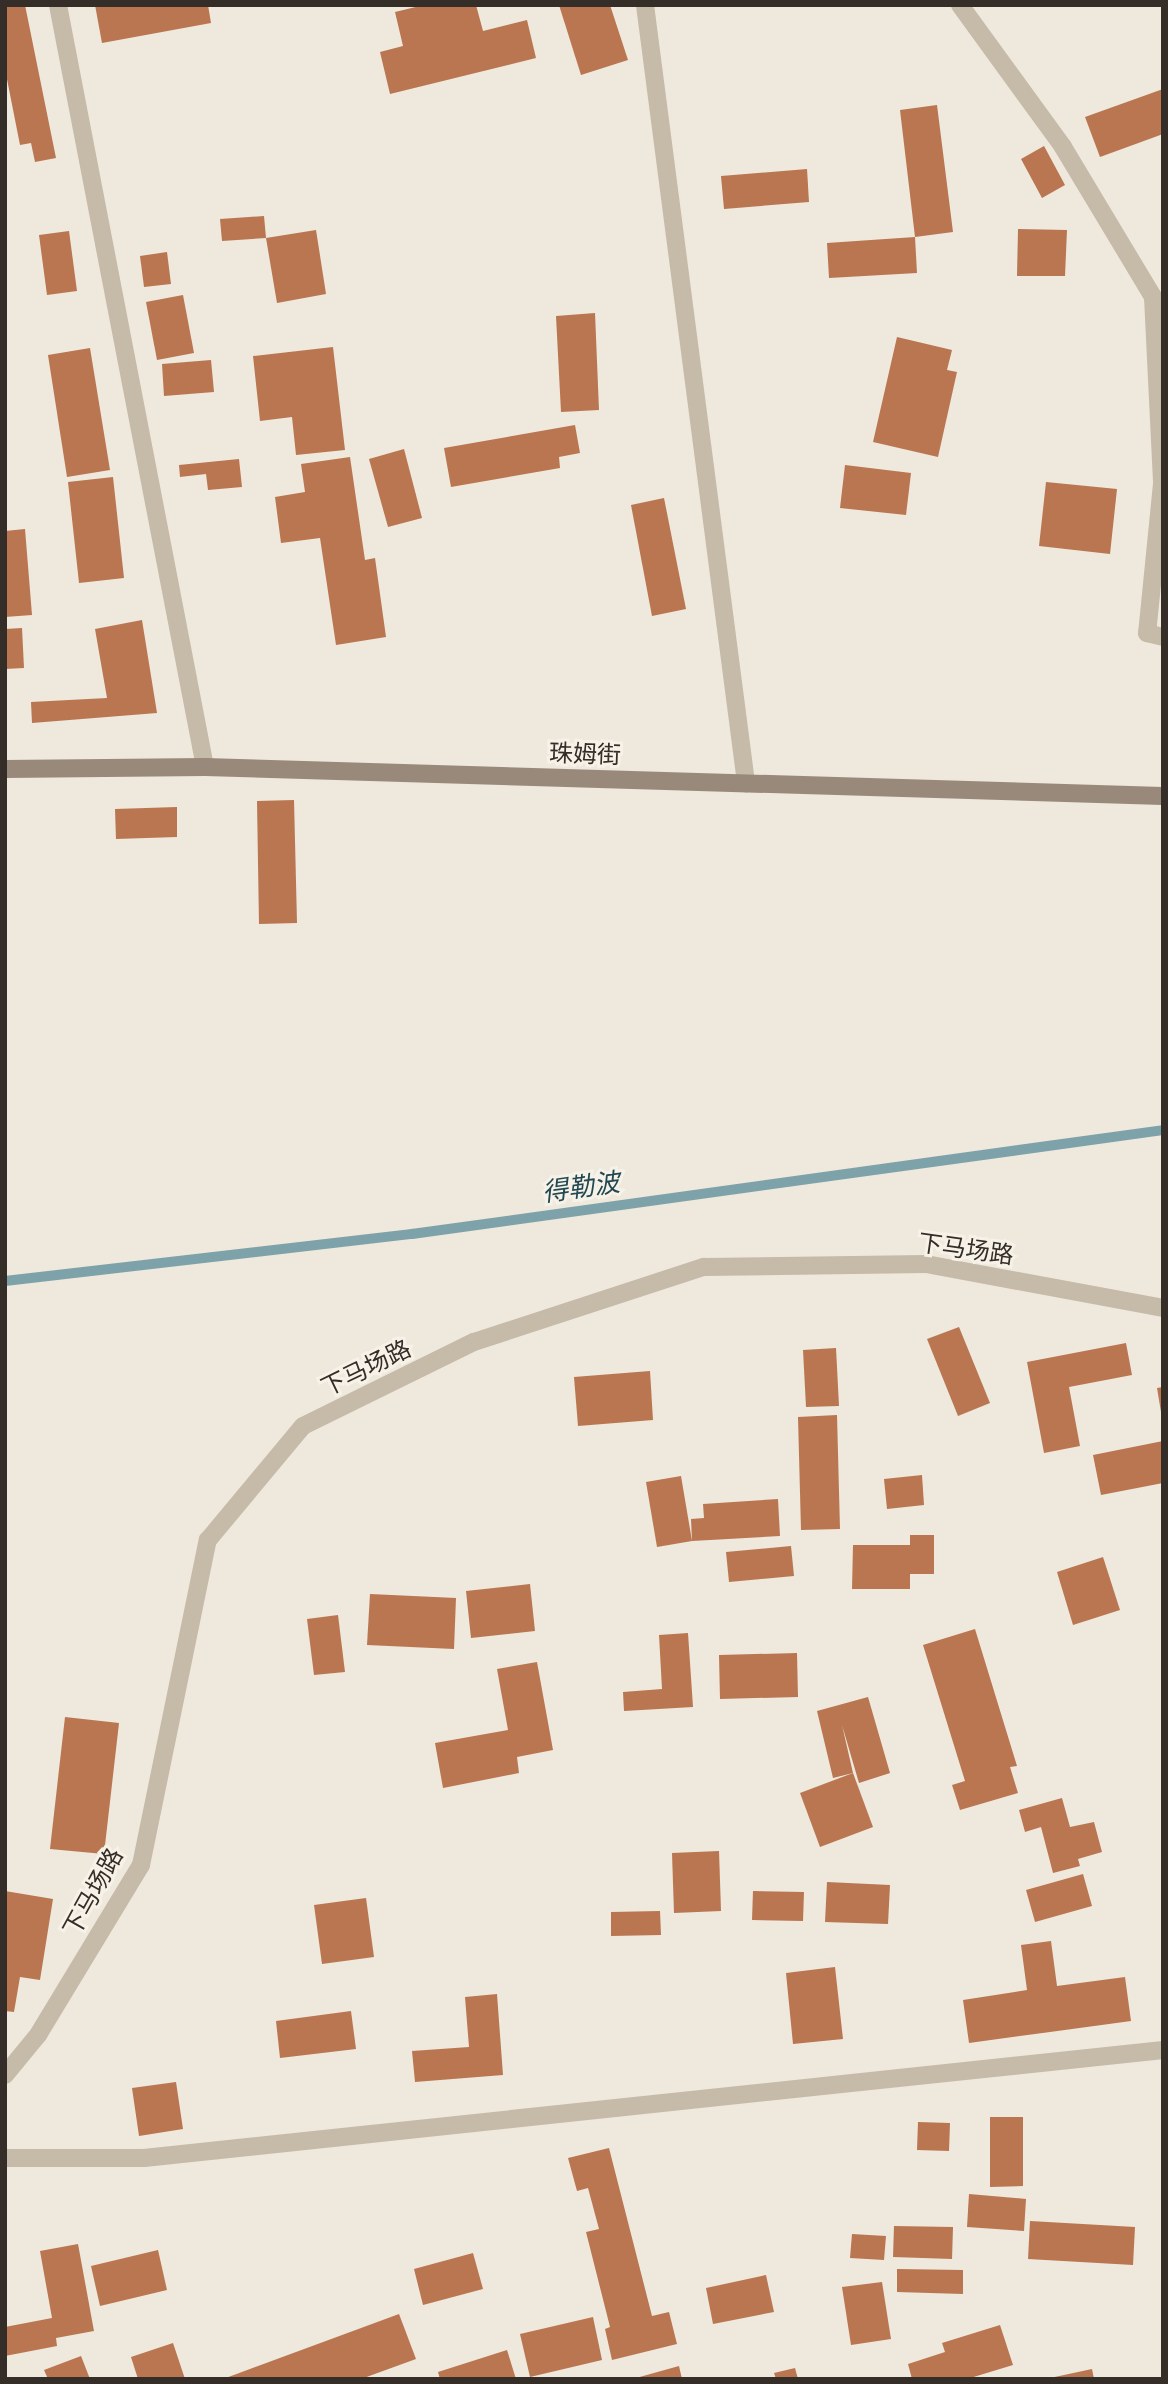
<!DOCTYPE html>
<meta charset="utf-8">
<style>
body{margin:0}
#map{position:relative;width:1168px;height:2384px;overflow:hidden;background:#efe8dc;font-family:Raleway,"Noto Sans SC",sans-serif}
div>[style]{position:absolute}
.stream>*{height:10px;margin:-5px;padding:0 5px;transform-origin:5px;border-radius:5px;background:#7ea2a9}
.building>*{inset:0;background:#b97650}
.service>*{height:18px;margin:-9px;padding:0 9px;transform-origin:9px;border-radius:9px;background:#c6baa9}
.minor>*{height:18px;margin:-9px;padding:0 9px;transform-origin:9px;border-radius:9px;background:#c6baa9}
.secondary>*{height:18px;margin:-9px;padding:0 9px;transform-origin:9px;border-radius:9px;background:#99897b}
span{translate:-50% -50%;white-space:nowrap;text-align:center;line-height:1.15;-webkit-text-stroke:6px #f7f2e8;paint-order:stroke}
.street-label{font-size:24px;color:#342d28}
.water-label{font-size:26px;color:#224951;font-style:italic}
.frame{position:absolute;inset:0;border:7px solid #342d28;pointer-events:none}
</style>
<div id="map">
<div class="stream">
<div style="left:5px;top:1281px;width:410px;rotate:-6.6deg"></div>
<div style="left:412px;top:1234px;width:758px;rotate:-7.88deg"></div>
</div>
<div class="building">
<div style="clip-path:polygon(13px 5px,25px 5px,56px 158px,35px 162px,31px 143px,20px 145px,5px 69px,5px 7px)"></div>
<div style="clip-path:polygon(95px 5px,208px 5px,211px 23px,102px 43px)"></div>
<div style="clip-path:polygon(424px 5px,476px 5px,483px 31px,527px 20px,536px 58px,390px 94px,380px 52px,403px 46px,395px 12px)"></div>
<div style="clip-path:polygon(559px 5px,610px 5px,628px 60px,581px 75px)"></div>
<div style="clip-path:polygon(1163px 89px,1163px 134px,1100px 157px,1085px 117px)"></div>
<div style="clip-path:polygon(937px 105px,953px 232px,915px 237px,917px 273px,829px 278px,827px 243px,915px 237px,900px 110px)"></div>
<div style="clip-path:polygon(1044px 146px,1065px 185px,1042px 198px,1021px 159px)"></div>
<div style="clip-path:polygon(807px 169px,809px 202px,724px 209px,721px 176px)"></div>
<div style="clip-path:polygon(264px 216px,266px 238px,222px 241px,220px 219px)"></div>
<div style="clip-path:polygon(1018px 229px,1067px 230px,1065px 276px,1017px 276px)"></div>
<div style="clip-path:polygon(316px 230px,326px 294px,277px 303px,266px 238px)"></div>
<div style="clip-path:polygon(69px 231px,77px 291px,47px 295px,39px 235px)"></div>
<div style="clip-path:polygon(167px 252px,171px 284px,144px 287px,140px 256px)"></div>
<div style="clip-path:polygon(183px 295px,194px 353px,157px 360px,146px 302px)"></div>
<div style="clip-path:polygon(595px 313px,599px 410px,561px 412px,556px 316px)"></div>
<div style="clip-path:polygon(897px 337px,952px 350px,947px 370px,957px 372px,938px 457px,873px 442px)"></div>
<div style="clip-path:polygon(333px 347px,345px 450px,296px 455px,292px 417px,260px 421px,253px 356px)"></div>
<div style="clip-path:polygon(90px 348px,110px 470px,67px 477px,48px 355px)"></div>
<div style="clip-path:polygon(211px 360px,214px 392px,164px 396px,162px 364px)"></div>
<div style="clip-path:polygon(575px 425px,580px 453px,559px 457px,560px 468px,451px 487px,444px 448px)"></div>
<div style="clip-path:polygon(404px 449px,422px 518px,388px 527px,369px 459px)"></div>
<div style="clip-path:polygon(350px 457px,365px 560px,375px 558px,386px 637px,336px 645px,320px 538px,281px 543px,275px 497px,305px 492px,301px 464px)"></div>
<div style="clip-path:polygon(239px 459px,242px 487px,208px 490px,206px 474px,180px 477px,179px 465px)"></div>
<div style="clip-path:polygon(845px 465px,911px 473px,906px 515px,840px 508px)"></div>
<div style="clip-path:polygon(113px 477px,124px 578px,79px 583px,68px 482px)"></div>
<div style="clip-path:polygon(1046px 482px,1117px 489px,1110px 554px,1039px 546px)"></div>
<div style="clip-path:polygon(664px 498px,686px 609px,652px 616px,631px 505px)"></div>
<div style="clip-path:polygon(25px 529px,32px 615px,5px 617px,5px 531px)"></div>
<div style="clip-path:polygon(142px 620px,157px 713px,32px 723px,31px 702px,107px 698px,95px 629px)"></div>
<div style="clip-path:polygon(22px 628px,24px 668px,5px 669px,5px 629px)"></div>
<div style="clip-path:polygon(294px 800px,297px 923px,259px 924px,257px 801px)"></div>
<div style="clip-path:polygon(177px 807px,177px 837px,116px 839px,115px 809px)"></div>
<div style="clip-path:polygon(959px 1327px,990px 1403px,958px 1416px,927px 1339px)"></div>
<div style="clip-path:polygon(1126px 1343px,1132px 1375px,1069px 1387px,1080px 1446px,1044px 1453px,1027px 1362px)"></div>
<div style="clip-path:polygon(836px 1348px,839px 1406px,806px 1407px,803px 1350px)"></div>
<div style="clip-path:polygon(650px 1371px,653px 1420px,578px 1426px,574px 1377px)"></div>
<div style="clip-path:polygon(1163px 1387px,1163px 1412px,1161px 1412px,1157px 1388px)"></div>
<div style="clip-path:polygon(837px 1415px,840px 1529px,801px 1530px,798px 1417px)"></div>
<div style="clip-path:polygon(1163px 1441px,1163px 1483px,1101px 1495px,1093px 1455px)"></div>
<div style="clip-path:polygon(922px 1475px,924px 1505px,887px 1509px,884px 1479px)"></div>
<div style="clip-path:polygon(681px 1476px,692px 1541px,657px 1547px,646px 1482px)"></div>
<div style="clip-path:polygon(778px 1499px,780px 1536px,692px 1541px,691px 1519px,704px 1518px,703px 1504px)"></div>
<div style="clip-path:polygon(910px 1535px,934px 1535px,934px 1574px,910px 1574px,910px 1589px,852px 1589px,853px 1545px,910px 1545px)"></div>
<div style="clip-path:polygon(791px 1546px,794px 1576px,729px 1582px,726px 1552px)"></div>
<div style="clip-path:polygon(1103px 1557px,1120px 1610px,1073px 1625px,1057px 1572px)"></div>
<div style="clip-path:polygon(530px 1584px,535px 1631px,471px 1638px,466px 1591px)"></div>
<div style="clip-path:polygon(370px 1594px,456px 1598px,454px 1649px,367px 1645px)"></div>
<div style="clip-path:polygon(338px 1615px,345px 1672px,314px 1675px,307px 1619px)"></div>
<div style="clip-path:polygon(975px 1629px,1017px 1766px,1010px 1767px,1018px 1793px,960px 1810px,952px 1785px,965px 1781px,923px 1645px)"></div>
<div style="clip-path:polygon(688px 1633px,693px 1707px,624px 1711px,623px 1692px,662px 1689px,659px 1635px)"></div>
<div style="clip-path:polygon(797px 1653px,798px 1697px,720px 1699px,719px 1655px)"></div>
<div style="clip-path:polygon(537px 1662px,553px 1750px,517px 1757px,519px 1773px,443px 1788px,435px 1743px,508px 1730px,497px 1669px)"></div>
<div style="clip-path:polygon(868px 1697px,890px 1773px,859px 1783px,842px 1725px,853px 1773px,833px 1778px,817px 1711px)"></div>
<div style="clip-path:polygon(65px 1717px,119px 1723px,104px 1854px,50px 1849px)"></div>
<div style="clip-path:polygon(853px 1773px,873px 1827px,820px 1847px,800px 1793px)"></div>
<div style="clip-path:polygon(1062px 1798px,1070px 1827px,1094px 1822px,1102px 1852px,1078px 1859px,1080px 1866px,1053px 1873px,1041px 1827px,1025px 1832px,1019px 1810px)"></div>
<div style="clip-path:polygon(719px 1851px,721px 1911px,674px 1913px,672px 1853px)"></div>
<div style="clip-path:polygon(1083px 1874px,1092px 1906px,1035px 1922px,1026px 1890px)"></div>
<div style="clip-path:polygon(827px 1882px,890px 1885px,888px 1924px,825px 1922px)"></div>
<div style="clip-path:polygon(5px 1891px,53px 1899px,40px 1980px,20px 1977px,14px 2012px,5px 2011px)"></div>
<div style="clip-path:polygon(753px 1891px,804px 1892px,803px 1921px,752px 1920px)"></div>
<div style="clip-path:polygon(366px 1898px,374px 1957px,322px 1964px,314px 1905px)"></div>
<div style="clip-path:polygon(660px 1911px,661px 1935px,611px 1936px,611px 1912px)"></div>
<div style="clip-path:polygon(1051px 1941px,1057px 1986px,1125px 1977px,1131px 2021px,969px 2043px,963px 2000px,1027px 1990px,1021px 1945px)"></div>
<div style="clip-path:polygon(835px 1967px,843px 2039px,793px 2044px,786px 1973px)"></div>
<div style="clip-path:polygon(497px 1994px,503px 2075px,415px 2082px,412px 2051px,469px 2047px,465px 1997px)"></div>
<div style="clip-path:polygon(351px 2011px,356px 2049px,280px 2058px,276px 2021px)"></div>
<div style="clip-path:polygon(176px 2082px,183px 2129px,139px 2136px,132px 2088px)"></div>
<div style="clip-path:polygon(990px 2117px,1023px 2117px,1023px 2186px,990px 2187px)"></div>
<div style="clip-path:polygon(918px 2122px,950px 2123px,949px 2151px,917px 2150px)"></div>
<div style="clip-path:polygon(609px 2148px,652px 2316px,669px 2312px,677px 2344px,612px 2360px,605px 2329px,610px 2327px,586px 2232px,599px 2229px,588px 2188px,577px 2191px,568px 2158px)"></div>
<div style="clip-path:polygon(969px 2194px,1026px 2199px,1024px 2231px,967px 2227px)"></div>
<div style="clip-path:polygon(1030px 2221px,1135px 2227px,1133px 2265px,1028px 2259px)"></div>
<div style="clip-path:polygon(894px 2226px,953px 2227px,952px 2259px,893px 2257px)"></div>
<div style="clip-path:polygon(852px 2234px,886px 2236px,884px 2260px,850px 2258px)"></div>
<div style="clip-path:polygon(78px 2244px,94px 2331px,56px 2338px,57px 2346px,5px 2356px,5px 2327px,52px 2318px,40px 2251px)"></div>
<div style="clip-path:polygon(158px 2250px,167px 2290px,100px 2306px,91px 2266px)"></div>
<div style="clip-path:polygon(473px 2253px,483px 2289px,423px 2305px,414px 2269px)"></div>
<div style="clip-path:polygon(897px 2269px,963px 2270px,963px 2294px,897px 2292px)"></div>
<div style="clip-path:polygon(766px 2275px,774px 2312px,713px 2324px,706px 2288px)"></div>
<div style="clip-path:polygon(882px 2282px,891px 2339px,851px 2345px,842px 2287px)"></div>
<div style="clip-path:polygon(399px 2314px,416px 2359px,361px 2379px,223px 2379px)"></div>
<div style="clip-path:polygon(593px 2317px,602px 2360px,530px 2377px,520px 2334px)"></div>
<div style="clip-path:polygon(1000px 2325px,1013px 2365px,967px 2379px,912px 2379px,908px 2364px,945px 2352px,942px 2343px)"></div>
<div style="clip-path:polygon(173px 2343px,185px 2379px,138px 2379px,131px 2357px)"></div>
<div style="clip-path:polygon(507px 2350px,516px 2379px,440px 2379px,438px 2372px)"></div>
<div style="clip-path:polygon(81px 2356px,90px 2379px,48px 2379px,44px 2370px)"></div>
<div style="clip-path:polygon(679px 2366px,682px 2379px,636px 2379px,636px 2378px)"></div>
<div style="clip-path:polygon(795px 2368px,798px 2379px,776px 2379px,774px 2373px)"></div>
<div style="clip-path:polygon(1092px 2369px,1094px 2379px,1050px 2379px,1050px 2378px)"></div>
</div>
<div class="service">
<div style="left:58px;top:5px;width:776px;rotate:79.08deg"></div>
<div style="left:645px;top:5px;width:785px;rotate:82.6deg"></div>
<div style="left:960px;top:5px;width:175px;rotate:54deg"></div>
<div style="left:1063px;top:147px;width:175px;rotate:59deg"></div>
<div style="left:1153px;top:297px;width:187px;rotate:87.2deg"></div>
<div style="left:1162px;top:484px;width:150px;rotate:95.7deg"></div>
<div style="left:1147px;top:633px;width:16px;rotate:14deg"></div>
</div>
<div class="minor">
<div style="left:5px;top:2075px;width:52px;rotate:-50.5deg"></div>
<div style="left:38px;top:2035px;width:199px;rotate:-58.8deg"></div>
<div style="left:141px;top:1865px;width:332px;rotate:-78.4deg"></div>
<div style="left:208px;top:1540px;width:148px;rotate:-50.2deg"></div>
<div style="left:303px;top:1426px;width:191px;rotate:-26.2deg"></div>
<div style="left:474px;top:1342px;width:242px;rotate:-18.1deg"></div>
<div style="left:704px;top:1267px;width:222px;rotate:-0.8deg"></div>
<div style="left:926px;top:1264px;width:241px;rotate:10.5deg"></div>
<div style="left:5px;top:2158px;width:139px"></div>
<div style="left:144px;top:2158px;width:1025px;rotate:-6.05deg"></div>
</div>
<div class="secondary">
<div style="left:5px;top:769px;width:200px;rotate:-0.6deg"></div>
<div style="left:205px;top:767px;width:958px;rotate:1.73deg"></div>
</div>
<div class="street-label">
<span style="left:585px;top:754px;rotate:2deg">珠姆街</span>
<span style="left:966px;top:1249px;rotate:8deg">下马场路</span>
<span style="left:366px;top:1368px;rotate:-26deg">下马场路</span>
<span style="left:93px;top:1892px;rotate:-61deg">下马场路</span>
</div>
<div class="water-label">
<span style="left:581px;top:1188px;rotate:-8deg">得勒波</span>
</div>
<div class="frame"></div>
</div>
